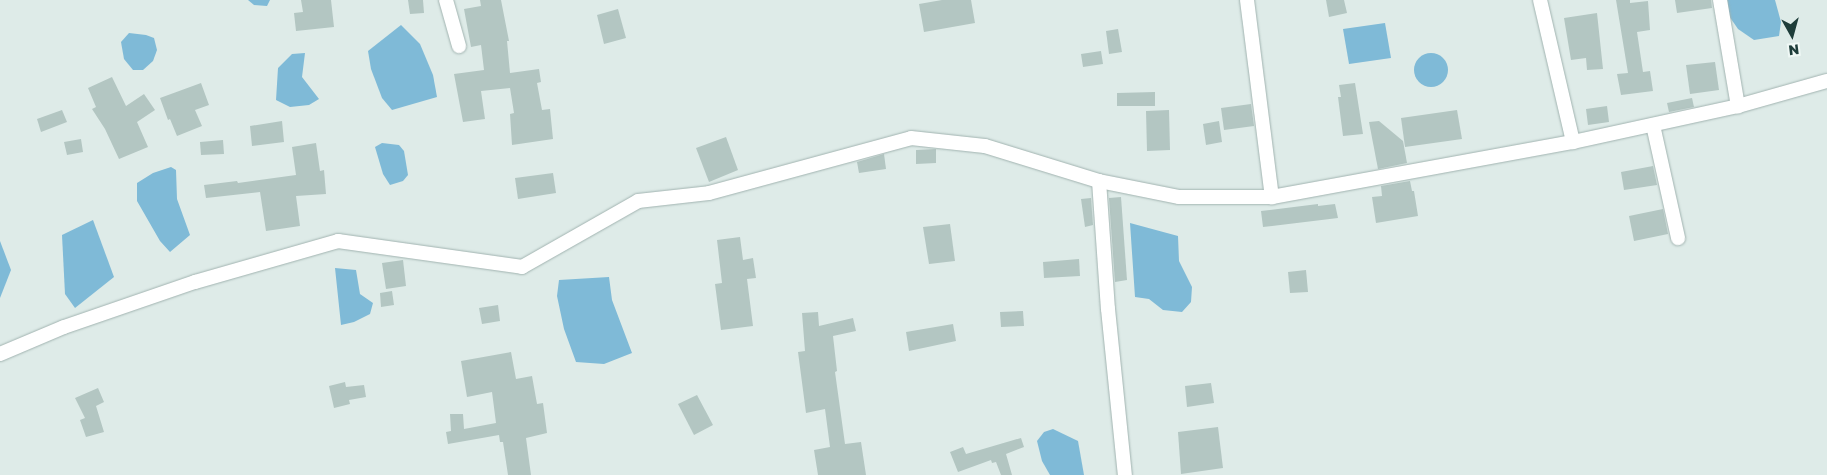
<!DOCTYPE html>
<style>
body{margin:0}
#map{position:relative;width:1827px;height:475px;overflow:hidden;background:#deebe8;font-family:"Golos Text",sans-serif}
div>[style]{position:absolute}
.water>*{inset:0;background:#7fbad7}
.round{border-radius:50%}
.building>*{inset:0;background:#b3c6c2}
.roads{filter:drop-shadow(0 0 1px #a1b3b0) drop-shadow(0 0 1px #a1b3b0)}
.street>*{height:14px;margin:-7px;padding:0 7px;transform-origin:7px;border-radius:7px;background:#fff}
span{translate:-50% -50%;white-space:nowrap;text-align:center;line-height:1.15;-webkit-text-stroke:5px #eff8f5;paint-order:stroke}
.north{position:absolute;left:1767px;top:10px;width:50px;height:50px;-webkit-text-stroke:4px #eff8f5;paint-order:stroke;rotate:173deg;font-size:14px;font-weight:700;line-height:20px;text-align:center;color:#1e3d3a}
.north::after{content:'';display:block;margin:auto;width:18px;height:22px;background:#1e3d3a;clip-path:polygon(50% 0,100% 100%,50% 72%,0 100%)}
</style>
<div id="map">
<div class="water">
<div style="clip-path:polygon(248px 0,270px 0,267px 6px,254px 5px)"></div>
<div style="clip-path:polygon(1727px 0,1775px 0,1781px 22px,1779px 36px,1754px 40px,1738px 29px,1729px 16px)"></div>
<div style="clip-path:polygon(1385px 23px,1391px 58px,1349px 64px,1343px 29px)"></div>
<div style="clip-path:polygon(401px 25px,420px 44px,433px 75px,437px 97px,392px 110px,382px 98px,371px 69px,368px 51px)"></div>
<div style="clip-path:polygon(129px 33px,146px 35px,154px 38px,157px 50px,153px 61px,143px 70px,133px 70px,124px 59px,121px 42px)"></div>
<div style="clip-path:polygon(305px 53px,302px 77px,319px 99px,309px 105px,290px 107px,276px 100px,278px 68px,292px 54px)"></div>
<div class="round" style="left:1414px;top:53px;width:34px;height:34px"></div>
<div style="clip-path:polygon(382px 143px,399px 145px,404px 151px,408px 175px,403px 181px,390px 185px,383px 174px,375px 147px)"></div>
<div style="clip-path:polygon(171px 167px,176px 170px,177px 199px,190px 235px,170px 252px,160px 241px,137px 201px,137px 183px,153px 173px)"></div>
<div style="clip-path:polygon(93px 220px,114px 277px,75px 308px,65px 294px,62px 235px)"></div>
<div style="clip-path:polygon(1130px 223px,1178px 236px,1179px 261px,1192px 287px,1191px 302px,1182px 312px,1163px 310px,1149px 299px,1135px 297px)"></div>
<div style="clip-path:polygon(0 241px,11px 270px,0 298px)"></div>
<div style="clip-path:polygon(335px 268px,356px 270px,360px 294px,373px 303px,370px 314px,354px 322px,341px 325px)"></div>
<div style="clip-path:polygon(609px 277px,612px 300px,632px 353px,604px 364px,576px 362px,564px 329px,557px 296px,559px 280px)"></div>
<div style="clip-path:polygon(1053px 429px,1078px 441px,1084px 475px,1050px 475px,1042px 461px,1037px 441px,1044px 432px)"></div>
</div>
<div class="building">
<div style="clip-path:polygon(301px 0,331px 0,334px 27px,296px 31px,294px 13px,303px 12px)"></div>
<div style="clip-path:polygon(408px 0,423px 0,424px 13px,410px 14px)"></div>
<div style="clip-path:polygon(480px 0,501px 0,509px 41px,507px 41px,510px 73px,539px 69px,541px 82px,537px 83px,542px 110px,550px 109px,553px 139px,512px 145px,510px 114px,514px 113px,510px 88px,481px 91px,485px 119px,463px 122px,454px 74px,484px 70px,481px 45px,471px 47px,464px 9px,481px 6px)"></div>
<div style="clip-path:polygon(942px 0,971px 0,975px 23px,924px 32px,919px 4px)"></div>
<div style="clip-path:polygon(1326px 0,1344px 0,1347px 13px,1329px 17px)"></div>
<div style="clip-path:polygon(1616px 0,1630px 0,1630px 3px,1648px 1px,1650px 30px,1637px 32px,1643px 72px,1650px 71px,1653px 91px,1621px 95px,1617px 74px,1628px 73px)"></div>
<div style="clip-path:polygon(1675px 0,1711px 0,1712px 8px,1677px 13px)"></div>
<div style="clip-path:polygon(618px 9px,626px 38px,604px 44px,597px 15px)"></div>
<div style="clip-path:polygon(1597px 13px,1603px 69px,1587px 70px,1586px 58px,1571px 60px,1564px 18px)"></div>
<div style="clip-path:polygon(1118px 29px,1122px 52px,1109px 54px,1106px 31px)"></div>
<div style="clip-path:polygon(1101px 51px,1103px 64px,1083px 67px,1081px 54px)"></div>
<div style="clip-path:polygon(1715px 62px,1719px 90px,1690px 94px,1686px 65px)"></div>
<div style="clip-path:polygon(112px 77px,126px 106px,144px 94px,155px 110px,137px 122px,148px 147px,119px 159px,105px 129px,92px 109px,96px 107px,88px 88px)"></div>
<div style="clip-path:polygon(201px 83px,209px 105px,195px 110px,202px 126px,177px 136px,170px 119px,168px 120px,160px 98px)"></div>
<div style="clip-path:polygon(1355px 83px,1363px 134px,1343px 136px,1338px 97px,1341px 97px,1339px 85px)"></div>
<div style="clip-path:polygon(1155px 92px,1155px 106px,1117px 106px,1117px 93px)"></div>
<div style="clip-path:polygon(1692px 98px,1694px 107px,1669px 112px,1667px 103px)"></div>
<div style="clip-path:polygon(1251px 104px,1254px 126px,1224px 130px,1221px 108px)"></div>
<div style="clip-path:polygon(1607px 106px,1609px 122px,1588px 125px,1586px 109px)"></div>
<div style="clip-path:polygon(62px 110px,67px 122px,41px 132px,37px 119px)"></div>
<div style="clip-path:polygon(1169px 110px,1170px 150px,1147px 151px,1146px 111px)"></div>
<div style="clip-path:polygon(1457px 110px,1462px 139px,1405px 147px,1401px 118px)"></div>
<div style="clip-path:polygon(282px 121px,284px 142px,252px 146px,250px 126px)"></div>
<div style="clip-path:polygon(1219px 121px,1222px 142px,1206px 145px,1203px 124px)"></div>
<div style="clip-path:polygon(1379px 121px,1403px 141px,1407px 163px,1378px 169px,1369px 122px)"></div>
<div style="clip-path:polygon(726px 137px,738px 170px,709px 182px,696px 148px)"></div>
<div style="clip-path:polygon(81px 139px,83px 152px,67px 155px,64px 142px)"></div>
<div style="clip-path:polygon(223px 140px,224px 154px,201px 155px,200px 142px)"></div>
<div style="clip-path:polygon(316px 143px,320px 171px,324px 170px,326px 194px,296px 196px,300px 226px,266px 231px,260px 192px,206px 198px,204px 185px,237px 181px,238px 183px,296px 175px,292px 147px)"></div>
<div style="clip-path:polygon(936px 149px,936px 163px,916px 164px,916px 150px)"></div>
<div style="clip-path:polygon(884px 154px,886px 169px,859px 173px,857px 162px)"></div>
<div style="clip-path:polygon(1653px 166px,1657px 185px,1624px 190px,1621px 172px)"></div>
<div style="clip-path:polygon(553px 173px,556px 193px,518px 199px,515px 178px)"></div>
<div style="clip-path:polygon(1410px 181px,1412px 191px,1414px 191px,1418px 216px,1376px 223px,1372px 197px,1382px 196px,1381px 186px)"></div>
<div style="clip-path:polygon(1121px 197px,1127px 280px,1115px 282px,1109px 198px)"></div>
<div style="clip-path:polygon(1091px 198px,1093px 225px,1085px 227px,1081px 199px)"></div>
<div style="clip-path:polygon(1318px 204px,1318px 206px,1335px 204px,1338px 218px,1263px 227px,1261px 211px)"></div>
<div style="clip-path:polygon(1663px 209px,1668px 234px,1634px 241px,1629px 216px)"></div>
<div style="clip-path:polygon(950px 224px,955px 261px,929px 264px,923px 227px)"></div>
<div style="clip-path:polygon(740px 237px,743px 260px,753px 258px,756px 278px,747px 279px,753px 326px,721px 330px,715px 284px,722px 283px,717px 240px)"></div>
<div style="clip-path:polygon(1079px 259px,1080px 276px,1044px 278px,1043px 262px)"></div>
<div style="clip-path:polygon(403px 260px,406px 286px,386px 289px,382px 263px)"></div>
<div style="clip-path:polygon(1306px 270px,1308px 292px,1290px 293px,1288px 272px)"></div>
<div style="clip-path:polygon(392px 291px,394px 305px,381px 307px,380px 293px)"></div>
<div style="clip-path:polygon(498px 305px,500px 321px,482px 324px,479px 308px)"></div>
<div style="clip-path:polygon(1023px 311px,1024px 326px,1001px 327px,1000px 312px)"></div>
<div style="clip-path:polygon(818px 312px,819px 326px,853px 318px,856px 331px,833px 336px,837px 371px,835px 372px,845px 444px,861px 442px,866px 475px,818px 475px,814px 450px,830px 447px,825px 409px,806px 413px,798px 352px,805px 351px,802px 313px)"></div>
<div style="clip-path:polygon(953px 324px,956px 341px,909px 351px,906px 332px)"></div>
<div style="clip-path:polygon(511px 352px,516px 379px,532px 376px,537px 404px,543px 403px,547px 433px,526px 438px,531px 475px,508px 475px,503px 442px,500px 442px,499px 435px,448px 444px,446px 432px,451px 431px,450px 414px,463px 414px,464px 429px,496px 423px,492px 392px,467px 397px,461px 361px)"></div>
<div style="clip-path:polygon(345px 382px,346px 387px,364px 385px,366px 397px,349px 400px,350px 404px,334px 408px,329px 386px)"></div>
<div style="clip-path:polygon(1211px 383px,1214px 403px,1187px 407px,1185px 386px)"></div>
<div style="clip-path:polygon(98px 388px,104px 402px,96px 406px,104px 432px,86px 437px,80px 420px,85px 418px,75px 398px)"></div>
<div style="clip-path:polygon(697px 395px,713px 425px,694px 435px,678px 404px)"></div>
<div style="clip-path:polygon(1218px 427px,1223px 468px,1181px 474px,1178px 432px)"></div>
<div style="clip-path:polygon(1021px 438px,1024px 447px,1006px 454px,1012px 475px,1001px 475px,996px 462px,992px 463px,991px 460px,958px 472px,950px 452px,963px 447px,966px 454px)"></div>
</div>
<div class="roads">
<div class="street">
<div style="left:446px;top:0;width:48px;rotate:74.2deg"></div>
<div style="left:1247px;top:0;width:199px;rotate:82.8deg"></div>
<div style="left:1540px;top:0;width:146px;rotate:76.9deg"></div>
<div style="left:1720px;top:0;width:108px;rotate:80.4deg"></div>
<div style="left:1653px;top:125px;width:116px;rotate:77.5deg"></div>
<div style="left:1099px;top:181px;width:128px;rotate:86deg"></div>
<div style="left:1108px;top:309px;width:167px;rotate:84.2deg"></div>
<div style="left:0;top:354px;width:69px;rotate:-22.9deg"></div>
<div style="left:64px;top:327px;width:139px;rotate:-19deg"></div>
<div style="left:195px;top:282px;width:149px;rotate:-16deg"></div>
<div style="left:338px;top:241px;width:186px;rotate:8deg"></div>
<div style="left:522px;top:267px;width:133px;rotate:-29.6deg"></div>
<div style="left:638px;top:201px;width:71px;rotate:-6.4deg"></div>
<div style="left:709px;top:193px;width:209px;rotate:-15.2deg"></div>
<div style="left:911px;top:138px;width:74px;rotate:6.2deg"></div>
<div style="left:985px;top:146px;width:119px;rotate:17.1deg"></div>
<div style="left:1099px;top:181px;width:82px;rotate:11.3deg"></div>
<div style="left:1179px;top:197px;width:93px"></div>
<div style="left:1272px;top:197px;width:306px;rotate:-10.4deg"></div>
<div style="left:1573px;top:142px;width:169px;rotate:-12.3deg"></div>
<div style="left:1738px;top:106px;width:92px;rotate:-15.7deg"></div>
</div>
</div>
<div class="north">N</div>
</div>
